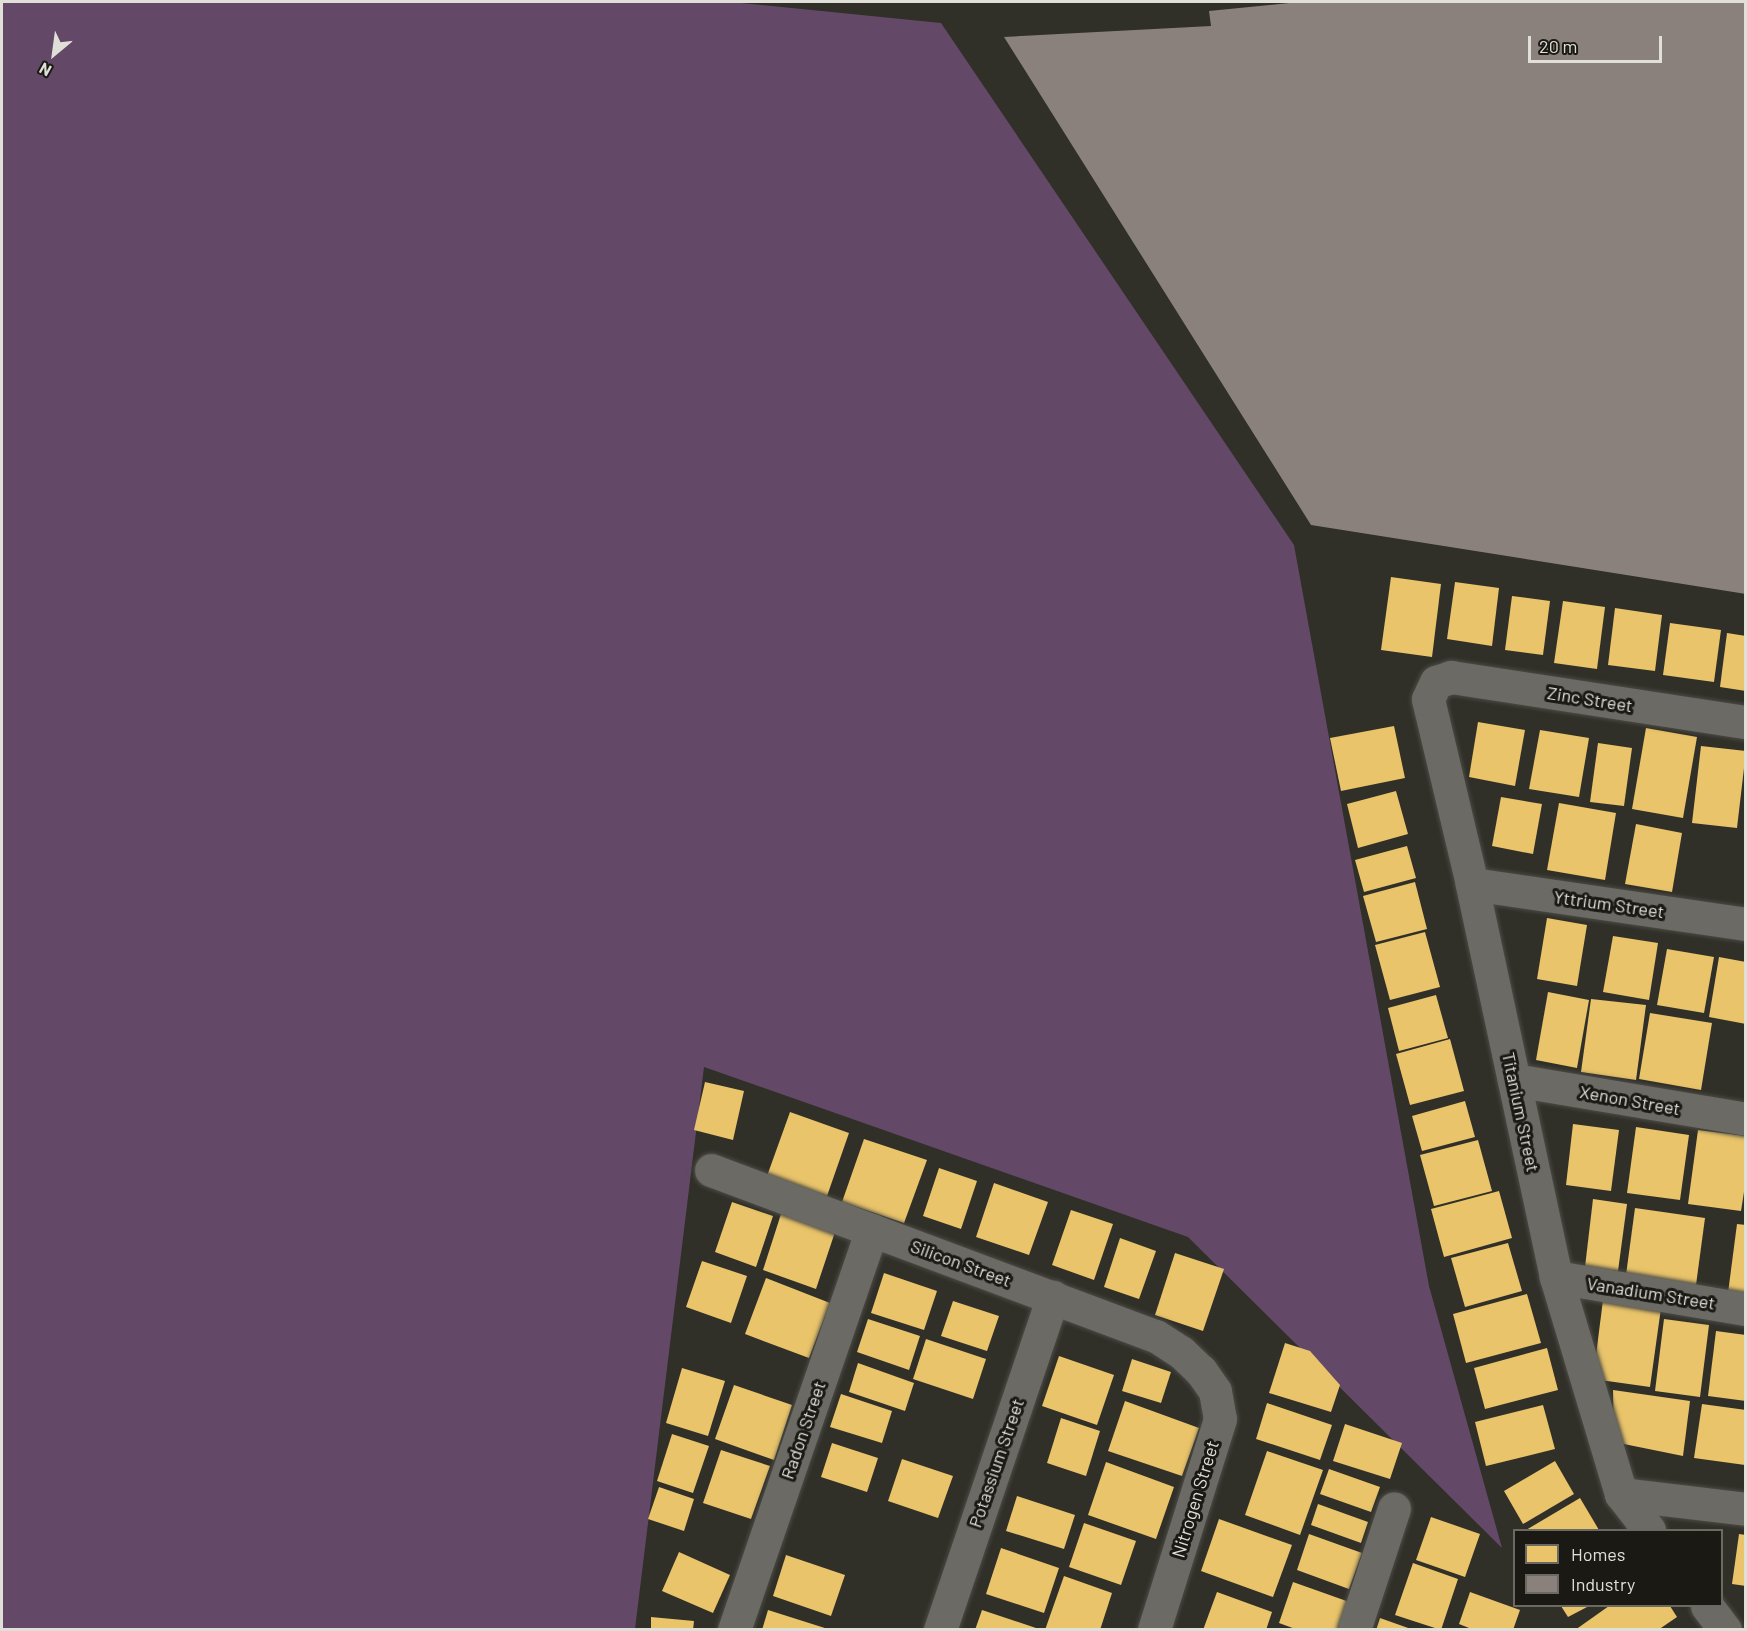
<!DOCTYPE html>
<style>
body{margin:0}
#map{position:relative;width:1747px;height:1631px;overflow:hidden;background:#302f28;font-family:Barlow,sans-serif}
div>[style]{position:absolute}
.forest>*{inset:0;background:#634967}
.homes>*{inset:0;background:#e9c46a}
.industry>*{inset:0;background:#8a817c}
.roads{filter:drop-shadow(0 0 2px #4c4b45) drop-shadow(0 0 2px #4c4b45)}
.minor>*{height:33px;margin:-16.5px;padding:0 16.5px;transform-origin:16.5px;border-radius:16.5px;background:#6b6a64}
span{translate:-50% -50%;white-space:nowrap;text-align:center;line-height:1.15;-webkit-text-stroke:6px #1a1914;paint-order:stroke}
.street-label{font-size:18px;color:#e1e0d8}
.frame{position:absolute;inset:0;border:3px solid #e1e0d8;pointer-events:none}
.legend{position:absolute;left:1513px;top:1529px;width:210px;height:78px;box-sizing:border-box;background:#1a1914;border:2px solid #6a6962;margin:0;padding:8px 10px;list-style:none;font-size:18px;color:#e1e0d8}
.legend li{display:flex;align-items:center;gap:12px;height:30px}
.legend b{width:30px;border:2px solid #6a6962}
.north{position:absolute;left:24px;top:24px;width:60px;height:60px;-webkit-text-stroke:4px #1a1914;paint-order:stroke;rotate:209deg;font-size:16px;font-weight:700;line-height:24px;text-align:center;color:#e1e0d8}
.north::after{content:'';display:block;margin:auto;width:21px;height:27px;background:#e1e0d8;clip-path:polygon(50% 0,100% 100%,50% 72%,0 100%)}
.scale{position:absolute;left:1528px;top:36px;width:134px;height:27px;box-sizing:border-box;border:3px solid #e1e0d8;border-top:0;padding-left:8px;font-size:18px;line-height:21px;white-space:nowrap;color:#e1e0d8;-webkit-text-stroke:4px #1a1914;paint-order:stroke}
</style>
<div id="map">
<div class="forest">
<div style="clip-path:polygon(2px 2px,731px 2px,941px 23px,1294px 545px,1429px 1286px,1502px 1548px,1188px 1237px,704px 1067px,635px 1629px,2px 1630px)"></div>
</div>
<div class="homes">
<div style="clip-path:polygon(1391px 577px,1441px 584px,1432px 657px,1381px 650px)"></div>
<div style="clip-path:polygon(1455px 582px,1499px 588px,1492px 646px,1447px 639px)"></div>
<div style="clip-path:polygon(1512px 596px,1550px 601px,1543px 655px,1505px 650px)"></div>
<div style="clip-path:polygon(1563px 601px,1605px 607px,1597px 669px,1554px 663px)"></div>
<div style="clip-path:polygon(1615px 608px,1662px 615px,1655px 671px,1608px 665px)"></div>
<div style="clip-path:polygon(1670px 623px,1721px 630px,1714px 682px,1663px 675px)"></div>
<div style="clip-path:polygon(1727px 633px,1746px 636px,1746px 691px,1720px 687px)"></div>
<div style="clip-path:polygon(1478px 722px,1525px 730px,1515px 786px,1469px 777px)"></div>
<div style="clip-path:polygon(1394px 726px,1405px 778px,1341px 791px,1330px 738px)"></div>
<div style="clip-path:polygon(1646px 728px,1697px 737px,1683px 818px,1632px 809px)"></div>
<div style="clip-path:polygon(1540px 730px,1589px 738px,1579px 797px,1529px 789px)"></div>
<div style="clip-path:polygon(1598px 743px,1632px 748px,1624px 806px,1590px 802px)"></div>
<div style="clip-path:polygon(1701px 746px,1746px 751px,1737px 828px,1692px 823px)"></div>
<div style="clip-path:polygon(1396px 791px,1408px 834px,1358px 848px,1347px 804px)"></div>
<div style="clip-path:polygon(1501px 797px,1542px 804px,1533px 854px,1492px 846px)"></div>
<div style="clip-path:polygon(1559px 803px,1616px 813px,1605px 880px,1547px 870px)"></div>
<div style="clip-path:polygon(1636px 824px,1682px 833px,1672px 892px,1625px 884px)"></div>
<div style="clip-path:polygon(1407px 846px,1416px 878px,1364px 892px,1355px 860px)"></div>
<div style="clip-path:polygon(1415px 882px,1427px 929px,1376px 942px,1363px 896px)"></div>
<div style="clip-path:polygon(1547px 918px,1587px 925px,1577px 986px,1537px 979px)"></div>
<div style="clip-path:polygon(1425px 932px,1440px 987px,1390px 1000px,1375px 945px)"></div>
<div style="clip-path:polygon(1613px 936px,1658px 943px,1649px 1000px,1603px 992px)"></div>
<div style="clip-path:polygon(1667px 949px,1714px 957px,1704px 1013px,1657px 1005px)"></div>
<div style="clip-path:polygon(1719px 957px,1746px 962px,1746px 1024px,1709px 1017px)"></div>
<div style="clip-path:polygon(1548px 992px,1589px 1000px,1577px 1068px,1536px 1060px)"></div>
<div style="clip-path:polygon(1436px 995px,1448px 1038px,1399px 1051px,1388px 1008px)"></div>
<div style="clip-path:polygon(1591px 999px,1646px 1005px,1636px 1080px,1581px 1072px)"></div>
<div style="clip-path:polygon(1650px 1013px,1712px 1023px,1701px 1090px,1639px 1079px)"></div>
<div style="clip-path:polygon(1450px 1039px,1464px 1091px,1410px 1105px,1396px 1054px)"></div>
<div style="clip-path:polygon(705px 1082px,744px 1091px,733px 1140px,694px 1130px)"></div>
<div style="clip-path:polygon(1465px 1101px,1475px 1137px,1422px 1151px,1412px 1116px)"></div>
<div style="clip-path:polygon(790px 1112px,849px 1133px,827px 1196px,767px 1176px)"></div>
<div style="clip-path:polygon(1573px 1124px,1619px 1130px,1611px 1191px,1566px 1185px)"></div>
<div style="clip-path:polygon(1636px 1127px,1689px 1135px,1680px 1200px,1627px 1193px)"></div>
<div style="clip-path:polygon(1698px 1130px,1746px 1136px,1746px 1179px,1741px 1211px,1688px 1204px)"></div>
<div style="clip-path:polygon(864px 1139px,927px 1160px,904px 1223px,842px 1202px)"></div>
<div style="clip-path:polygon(1478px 1140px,1492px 1191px,1434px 1206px,1420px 1155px)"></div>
<div style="clip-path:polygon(939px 1168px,977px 1181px,961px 1229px,923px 1216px)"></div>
<div style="clip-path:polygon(994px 1183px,1048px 1202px,1029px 1255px,976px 1237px)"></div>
<div style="clip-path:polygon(1499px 1191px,1512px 1238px,1444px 1257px,1431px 1209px)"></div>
<div style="clip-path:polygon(1593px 1199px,1627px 1204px,1618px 1271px,1585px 1267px)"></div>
<div style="clip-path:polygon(732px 1202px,773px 1216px,756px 1267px,715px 1252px)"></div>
<div style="clip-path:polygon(1635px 1208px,1705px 1218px,1696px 1285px,1626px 1275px)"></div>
<div style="clip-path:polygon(1071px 1210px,1113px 1224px,1094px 1280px,1052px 1265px)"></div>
<div style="clip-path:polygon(781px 1214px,835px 1232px,816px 1289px,763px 1270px)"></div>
<div style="clip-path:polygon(1737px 1224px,1746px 1225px,1746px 1295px,1728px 1293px)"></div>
<div style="clip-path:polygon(1120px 1238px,1156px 1251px,1139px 1299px,1104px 1287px)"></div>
<div style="clip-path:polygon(1508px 1243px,1522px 1291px,1465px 1307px,1451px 1258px)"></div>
<div style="clip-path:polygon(1175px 1253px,1224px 1269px,1203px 1331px,1155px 1315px)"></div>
<div style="clip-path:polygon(702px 1261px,747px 1276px,731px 1323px,686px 1307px)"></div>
<div style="clip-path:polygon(884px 1273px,937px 1291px,924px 1330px,871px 1313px)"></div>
<div style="clip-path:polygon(766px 1278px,830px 1303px,809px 1358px,745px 1334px)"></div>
<div style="clip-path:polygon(1527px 1294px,1541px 1343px,1466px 1363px,1453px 1314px)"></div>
<div style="clip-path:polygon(1603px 1300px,1661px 1308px,1650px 1387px,1593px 1379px)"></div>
<div style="clip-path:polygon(953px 1301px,999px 1316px,987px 1351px,941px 1336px)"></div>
<div style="clip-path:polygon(868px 1319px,920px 1336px,909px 1370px,857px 1352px)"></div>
<div style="clip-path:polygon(1664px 1319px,1709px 1325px,1700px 1397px,1655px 1391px)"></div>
<div style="clip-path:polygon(1716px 1331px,1746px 1335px,1746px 1401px,1708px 1396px)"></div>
<div style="clip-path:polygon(926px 1339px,986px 1359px,973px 1399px,913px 1379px)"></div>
<div style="clip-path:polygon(1285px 1343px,1310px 1351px,1340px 1385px,1331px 1412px,1269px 1393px)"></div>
<div style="clip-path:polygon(1547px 1348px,1558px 1390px,1485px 1409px,1474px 1368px)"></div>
<div style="clip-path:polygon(1059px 1356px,1114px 1375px,1097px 1425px,1042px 1406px)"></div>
<div style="clip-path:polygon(1132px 1359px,1171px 1372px,1161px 1403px,1122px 1391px)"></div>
<div style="clip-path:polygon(858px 1363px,914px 1383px,905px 1411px,849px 1392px)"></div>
<div style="clip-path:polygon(682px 1368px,725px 1381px,708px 1436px,666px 1423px)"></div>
<div style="clip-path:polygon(734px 1385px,792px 1405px,774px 1460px,715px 1439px)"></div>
<div style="clip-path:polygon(1613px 1390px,1690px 1401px,1683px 1456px,1614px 1442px)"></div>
<div style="clip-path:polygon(841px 1394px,892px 1411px,882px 1443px,830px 1427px)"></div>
<div style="clip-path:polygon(1125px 1401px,1199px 1428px,1182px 1476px,1108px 1451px)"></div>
<div style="clip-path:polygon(1267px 1403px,1332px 1425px,1320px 1460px,1256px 1439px)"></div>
<div style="clip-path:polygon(1702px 1404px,1746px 1410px,1745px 1465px,1694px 1458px)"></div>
<div style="clip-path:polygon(1543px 1405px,1555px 1449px,1486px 1466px,1475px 1422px)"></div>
<div style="clip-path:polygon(1061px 1418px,1100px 1431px,1086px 1476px,1047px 1463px)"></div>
<div style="clip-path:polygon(1345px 1424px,1402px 1443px,1390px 1479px,1333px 1461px)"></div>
<div style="clip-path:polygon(672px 1434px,709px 1446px,693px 1493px,657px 1481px)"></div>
<div style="clip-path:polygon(832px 1443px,878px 1458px,867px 1492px,821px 1477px)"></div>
<div style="clip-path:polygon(721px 1450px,770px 1466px,751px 1519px,703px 1503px)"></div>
<div style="clip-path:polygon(1267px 1451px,1323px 1470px,1300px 1535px,1245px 1515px)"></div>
<div style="clip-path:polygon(902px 1459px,953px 1476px,938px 1518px,888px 1501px)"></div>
<div style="clip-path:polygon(1555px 1461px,1574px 1494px,1523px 1524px,1504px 1491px)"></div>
<div style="clip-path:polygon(1106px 1462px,1174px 1487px,1156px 1539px,1088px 1515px)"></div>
<div style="clip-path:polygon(1329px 1469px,1380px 1487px,1371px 1512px,1320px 1494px)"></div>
<div style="clip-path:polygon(659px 1487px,694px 1499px,684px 1531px,648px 1519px)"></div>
<div style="clip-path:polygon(1017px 1496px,1075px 1515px,1064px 1549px,1006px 1531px)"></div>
<div style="clip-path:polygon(1580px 1498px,1599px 1530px,1526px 1530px)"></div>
<div style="clip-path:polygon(1318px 1504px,1368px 1522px,1361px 1543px,1311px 1525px)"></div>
<div style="clip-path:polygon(1431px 1517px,1480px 1534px,1465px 1577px,1416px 1560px)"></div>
<div style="clip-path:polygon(1219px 1519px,1292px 1545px,1273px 1597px,1201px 1571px)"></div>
<div style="clip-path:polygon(1084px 1523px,1136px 1541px,1121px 1585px,1069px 1567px)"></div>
<div style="clip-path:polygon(1309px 1534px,1362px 1553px,1349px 1589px,1297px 1570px)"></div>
<div style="clip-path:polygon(1739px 1534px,1746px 1535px,1746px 1586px,1732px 1584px)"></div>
<div style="clip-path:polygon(1001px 1548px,1059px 1568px,1044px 1613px,986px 1594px)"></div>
<div style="clip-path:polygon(679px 1552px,730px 1575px,713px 1613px,662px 1591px)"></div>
<div style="clip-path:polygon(786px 1555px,845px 1575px,831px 1616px,773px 1596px)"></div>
<div style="clip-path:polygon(1413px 1563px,1458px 1579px,1441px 1630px,1395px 1615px)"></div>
<div style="clip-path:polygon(1064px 1576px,1112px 1593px,1100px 1630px,1045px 1630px)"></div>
<div style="clip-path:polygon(1293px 1582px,1355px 1604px,1346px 1630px,1298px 1630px,1279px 1623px)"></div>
<div style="clip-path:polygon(1217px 1592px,1272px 1612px,1266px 1630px,1203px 1630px)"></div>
<div style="clip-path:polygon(1470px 1592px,1520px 1610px,1513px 1630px,1474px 1630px,1459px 1624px)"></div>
<div style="clip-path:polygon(1561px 1606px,1589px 1606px,1568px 1617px)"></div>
<div style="clip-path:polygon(1609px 1606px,1670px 1606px,1677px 1617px,1658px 1630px,1575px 1630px)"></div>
<div style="clip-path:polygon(768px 1610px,828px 1629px,827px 1630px,762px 1630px)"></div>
<div style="clip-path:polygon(982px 1610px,1039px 1629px,1038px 1630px,975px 1630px)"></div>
<div style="clip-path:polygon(651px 1617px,694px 1621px,693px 1630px,651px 1630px)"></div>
<div style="clip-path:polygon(1380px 1618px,1411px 1629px,1411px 1630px,1376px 1630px)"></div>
</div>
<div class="industry">
<div style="clip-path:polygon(1299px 2px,1746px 2px,1746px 594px,1311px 525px,1004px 37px,1211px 26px,1209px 11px)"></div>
</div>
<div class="roads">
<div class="minor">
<div style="left:1472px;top:884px;width:277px;rotate:8.3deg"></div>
<div style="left:1514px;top:1080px;width:235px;rotate:9.5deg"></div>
<div style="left:711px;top:1170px;width:475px;rotate:20.5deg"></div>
<div style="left:1156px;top:1336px;width:30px;rotate:33deg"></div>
<div style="left:1181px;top:1352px;width:28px;rotate:44deg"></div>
<div style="left:1201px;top:1371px;width:24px;rotate:55deg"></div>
<div style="left:1215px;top:1391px;width:28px;rotate:80deg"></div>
<div style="left:1220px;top:1419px;width:221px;rotate:107.4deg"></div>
<div style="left:1556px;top:1277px;width:193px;rotate:9.6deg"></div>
<div style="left:1621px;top:1494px;width:126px;rotate:6.8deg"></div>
<div style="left:1649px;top:1530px;width:46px;rotate:-127.9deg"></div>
<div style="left:1621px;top:1494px;width:227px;rotate:-106.7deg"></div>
<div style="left:1556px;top:1277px;width:402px;rotate:-102.1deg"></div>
<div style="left:1472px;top:884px;width:190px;rotate:-103.4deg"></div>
<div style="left:1428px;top:699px;width:19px;rotate:-65deg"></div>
<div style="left:1436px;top:682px;width:16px;rotate:-18deg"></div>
<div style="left:1451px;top:677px;width:298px;rotate:8.7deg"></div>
<div style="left:1707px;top:1606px;width:30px;rotate:53deg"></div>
<div style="left:734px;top:1630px;width:423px;rotate:-71deg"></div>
<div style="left:940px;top:1630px;width:352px;rotate:-71.3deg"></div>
<div style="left:1354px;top:1630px;width:128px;rotate:-71.8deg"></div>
</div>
</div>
<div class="street-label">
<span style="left:1590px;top:699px;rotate:9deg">Zinc Street</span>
<span style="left:1609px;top:904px;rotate:8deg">Yttrium Street</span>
<span style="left:1630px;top:1100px;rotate:10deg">Xenon Street</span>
<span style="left:1521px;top:1112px;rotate:78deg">Titanium Street</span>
<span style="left:961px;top:1263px;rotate:20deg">Silicon Street</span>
<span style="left:1651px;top:1293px;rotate:9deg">Vanadium Street</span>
<span style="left:803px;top:1430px;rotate:-71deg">Radon Street</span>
<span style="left:996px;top:1463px;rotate:-71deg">Potassium Street</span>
<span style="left:1195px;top:1499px;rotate:-73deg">Nitrogen Street</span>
</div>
<div class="frame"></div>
<ul class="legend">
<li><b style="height:16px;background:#e9c46a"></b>Homes</li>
<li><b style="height:16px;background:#8a817c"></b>Industry</li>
</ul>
<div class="north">N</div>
<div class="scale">20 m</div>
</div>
